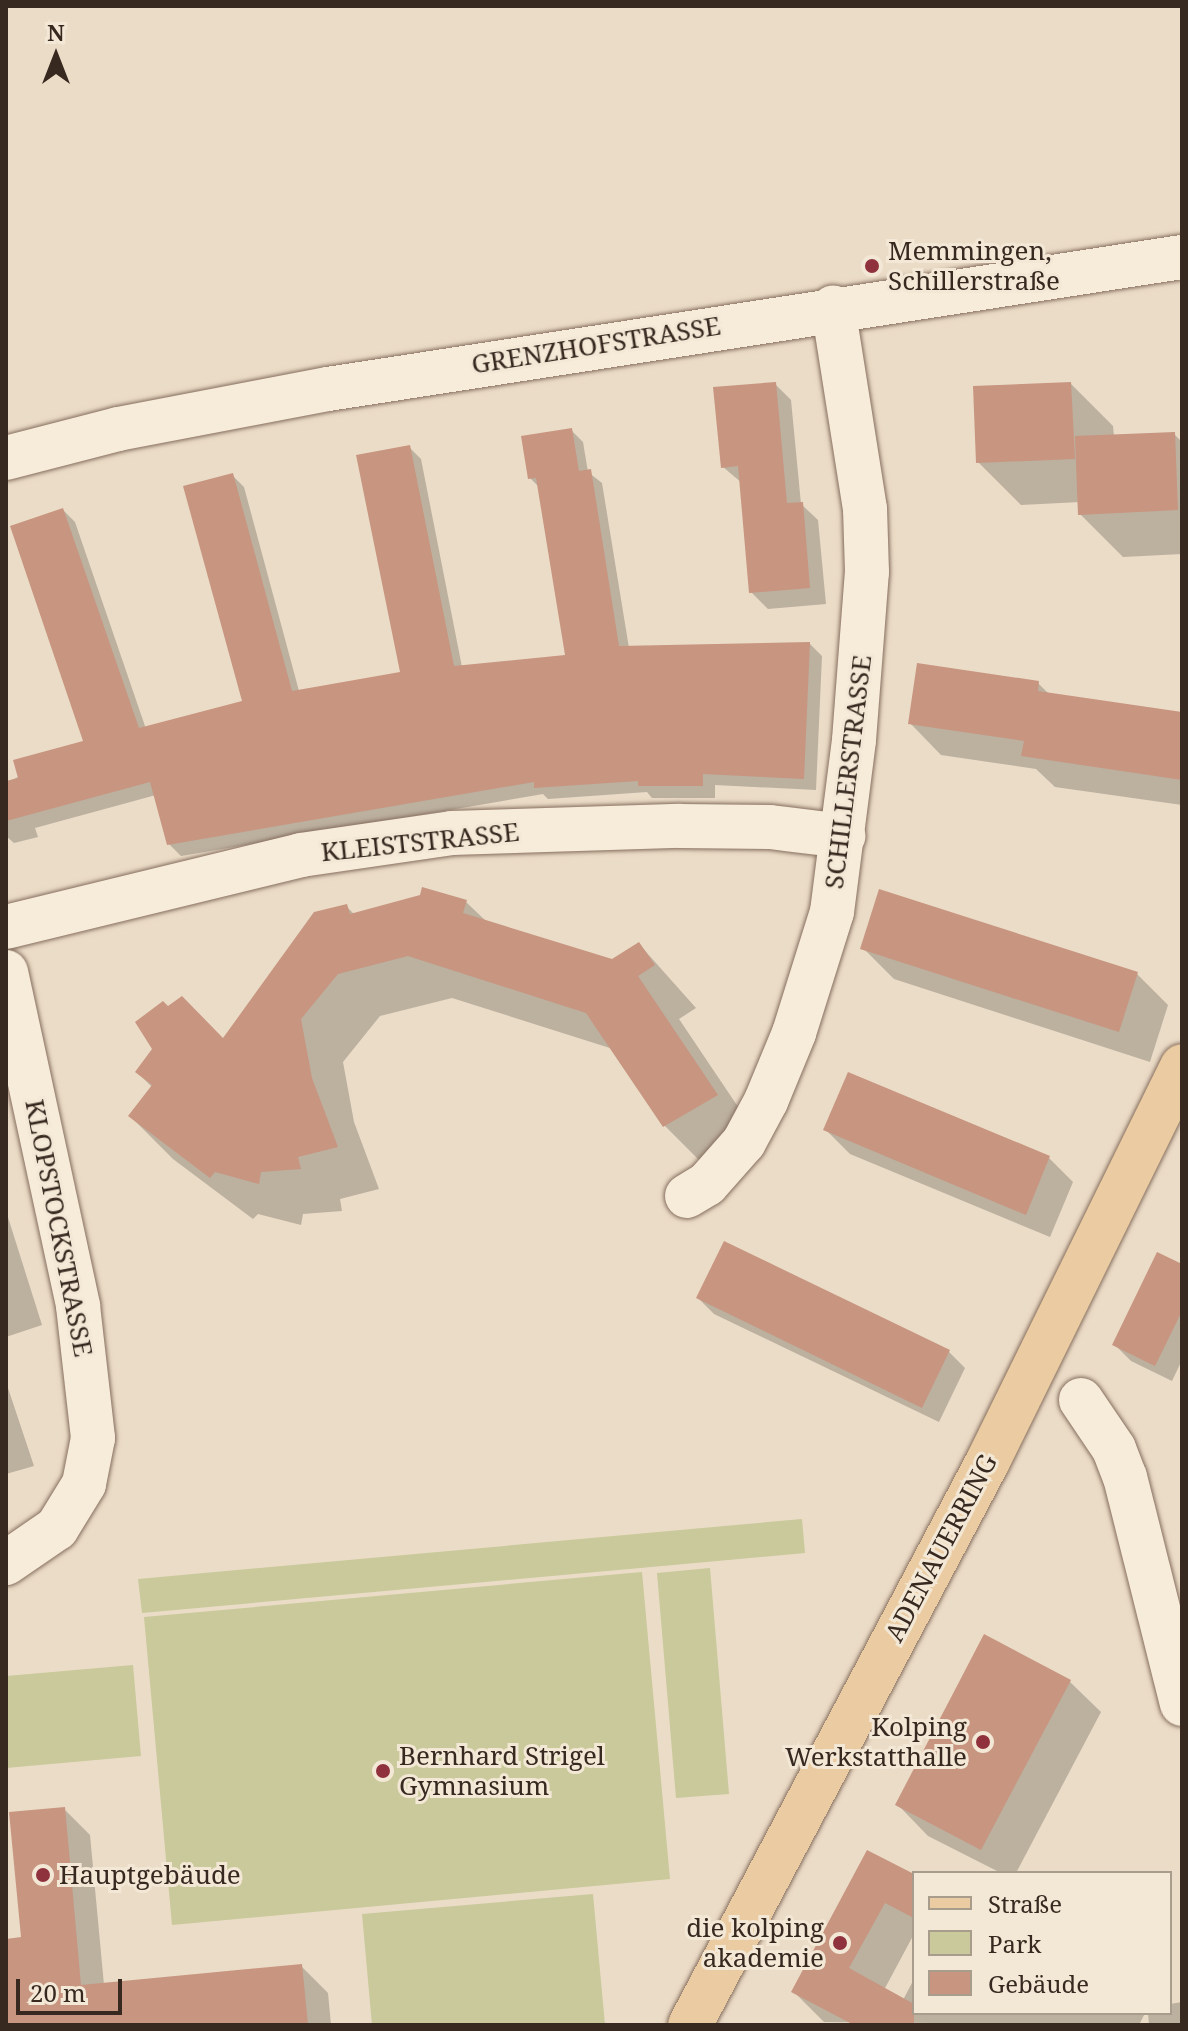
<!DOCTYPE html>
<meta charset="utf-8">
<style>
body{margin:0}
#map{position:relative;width:1188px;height:2031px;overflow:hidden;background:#ebdcc7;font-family:"Noto Serif",serif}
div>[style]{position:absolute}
.green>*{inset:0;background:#c9c99b}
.shadow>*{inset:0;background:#0003}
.building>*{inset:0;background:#c79580}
.roads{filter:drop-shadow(0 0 2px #866e5e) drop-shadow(0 0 2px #866e5e)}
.minor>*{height:44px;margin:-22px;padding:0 22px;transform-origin:22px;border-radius:22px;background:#f7ebda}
.major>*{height:44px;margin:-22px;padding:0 22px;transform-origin:22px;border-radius:22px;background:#ebcca2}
.dots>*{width:22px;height:22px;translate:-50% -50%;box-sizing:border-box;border:4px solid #f3e8d6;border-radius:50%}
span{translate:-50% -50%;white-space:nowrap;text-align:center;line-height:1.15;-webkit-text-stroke:6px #f3e8d6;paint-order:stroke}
.poi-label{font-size:26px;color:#372920}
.left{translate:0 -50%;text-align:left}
.right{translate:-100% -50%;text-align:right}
.street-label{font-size:26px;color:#372920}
.frame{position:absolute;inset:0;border:8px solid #372920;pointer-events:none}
.legend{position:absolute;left:912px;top:1871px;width:260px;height:144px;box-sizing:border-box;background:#f3e8d6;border:2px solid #a89c8d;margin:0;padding:10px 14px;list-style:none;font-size:24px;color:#372920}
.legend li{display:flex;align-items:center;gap:16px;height:40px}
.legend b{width:40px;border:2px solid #a89c8d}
.north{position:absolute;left:16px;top:16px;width:80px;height:80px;-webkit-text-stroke:6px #f3e8d6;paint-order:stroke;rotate:0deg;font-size:22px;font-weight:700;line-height:32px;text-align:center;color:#372920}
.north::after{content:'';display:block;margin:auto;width:28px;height:36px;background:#372920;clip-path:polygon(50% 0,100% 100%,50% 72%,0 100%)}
.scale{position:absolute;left:16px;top:1979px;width:106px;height:36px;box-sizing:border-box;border:4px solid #372920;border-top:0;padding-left:10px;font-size:24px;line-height:28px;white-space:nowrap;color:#372920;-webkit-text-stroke:6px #f3e8d6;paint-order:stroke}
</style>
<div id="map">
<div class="green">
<div style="clip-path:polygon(802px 1519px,805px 1553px,142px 1613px,138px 1579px)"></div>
<div style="clip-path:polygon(710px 1568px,729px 1794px,676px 1798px,657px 1573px)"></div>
<div style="clip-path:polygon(642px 1572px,670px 1879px,172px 1925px,144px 1617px)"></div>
<div style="clip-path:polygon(133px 1665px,141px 1756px,6px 1768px,6px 1676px)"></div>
<div style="clip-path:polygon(593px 1894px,605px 2025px,372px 2025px,362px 1914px)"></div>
</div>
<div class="shadow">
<div style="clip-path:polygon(775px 384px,791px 400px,801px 504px,818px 520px,826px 604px,768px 609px,751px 592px,742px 483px,723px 467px)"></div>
<div style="clip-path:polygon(1071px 384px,1113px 426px,1114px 436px,1174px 434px,1182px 442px,1182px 554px,1123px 557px,1080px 514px,1080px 502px,1021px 505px,978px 462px)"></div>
<div style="clip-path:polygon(571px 430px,583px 442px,588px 472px,602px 483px,629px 648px,810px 644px,822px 656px,816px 790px,715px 785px,715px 798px,652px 798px,647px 792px,548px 799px,543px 794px,181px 856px,169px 844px,156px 795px,35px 828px,38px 837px,14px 843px,6px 836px,6px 783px,86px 743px,63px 510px,75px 522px,146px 729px,244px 703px,232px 475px,244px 487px,299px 691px,402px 674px,409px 447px,421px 459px,462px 667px,567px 657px,539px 487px,530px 478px)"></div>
<div style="clip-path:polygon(1038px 683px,1050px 695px,1182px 714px,1182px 805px,1055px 787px,1036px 769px,941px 755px,910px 723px)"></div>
<div style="clip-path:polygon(466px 902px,487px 922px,613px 961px,639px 944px,696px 1008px,679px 1019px,759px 1138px,707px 1168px,665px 1126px,613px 1049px,452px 998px,380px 1016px,343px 1062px,354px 1122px,379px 1189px,340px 1199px,342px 1211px,303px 1214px,301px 1225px,258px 1214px,253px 1219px,173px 1159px,130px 1116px,152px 1087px,137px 1072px,223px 1041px,346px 906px,355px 915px)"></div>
<div style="clip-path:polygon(863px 948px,1137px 974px,1168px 1005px,1150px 1062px,894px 979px)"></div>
<div style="clip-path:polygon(849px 1074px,1049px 1158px,1073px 1182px,1050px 1237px,850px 1154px,826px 1130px)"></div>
<div style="clip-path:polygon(6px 1211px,42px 1325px,6px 1337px)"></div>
<div style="clip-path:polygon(1182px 1267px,1182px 1360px,1172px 1381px,1131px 1361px,1114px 1344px)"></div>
<div style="clip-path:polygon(698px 1298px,949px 1352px,965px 1368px,939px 1422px,714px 1314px)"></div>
<div style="clip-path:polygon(6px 1382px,34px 1466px,6px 1474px)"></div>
<div style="clip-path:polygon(1069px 1681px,1101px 1712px,1016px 1873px,1001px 1873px,928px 1836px,897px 1804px)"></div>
<div style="clip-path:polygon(64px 1809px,90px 1835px,104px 1985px,301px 1966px,328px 1993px,331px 2025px,6px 2025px,6px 1941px,23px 1939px)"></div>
<div style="clip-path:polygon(868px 1852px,914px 1877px,914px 1934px,884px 1990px,903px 2000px,914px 1979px,914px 2013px,1145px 2013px,1139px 2025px,824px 2022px,794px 1992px)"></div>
<div style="clip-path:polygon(1182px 2002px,1182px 2025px,1149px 2025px,1148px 2013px,1170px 2013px,1170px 2004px)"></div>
</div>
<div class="building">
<div style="clip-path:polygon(776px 382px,787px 503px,803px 502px,810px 588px,749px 593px,738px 466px,721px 468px,713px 387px)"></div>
<div style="clip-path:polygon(1071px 382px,1075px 459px,976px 463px,973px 386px)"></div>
<div style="clip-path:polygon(572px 428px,579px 471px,591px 469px,619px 646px,810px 642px,804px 779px,703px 774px,703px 786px,638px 786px,638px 781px,534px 788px,534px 782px,167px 845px,150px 782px,6px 821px,6px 781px,18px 778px,13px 760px,83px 741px,10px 526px,63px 508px,139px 728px,242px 701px,183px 486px,233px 473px,292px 691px,400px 672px,356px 455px,410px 445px,454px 666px,565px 655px,536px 478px,528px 479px,521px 436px)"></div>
<div style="clip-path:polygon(1175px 432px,1178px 510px,1078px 515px,1075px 436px)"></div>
<div style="clip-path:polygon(917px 663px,1039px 681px,1038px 691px,1182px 712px,1182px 780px,1021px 756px,1024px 741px,908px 724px)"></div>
<div style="clip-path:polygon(422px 887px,467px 900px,463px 913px,612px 959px,639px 942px,655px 965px,638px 976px,718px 1095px,663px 1127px,586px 1013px,408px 956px,338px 974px,301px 1019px,312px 1078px,338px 1147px,298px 1157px,301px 1169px,261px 1172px,259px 1184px,215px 1172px,210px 1178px,128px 1116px,152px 1085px,135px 1072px,152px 1049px,135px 1022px,163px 1001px,168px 1006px,182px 996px,223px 1038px,314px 912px,347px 904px,350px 914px,420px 895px)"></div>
<div style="clip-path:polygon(879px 889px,1138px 972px,1119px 1032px,860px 949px)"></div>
<div style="clip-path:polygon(848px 1072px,1050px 1156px,1026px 1215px,823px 1130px)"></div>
<div style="clip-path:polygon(724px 1241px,950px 1350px,922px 1408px,696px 1298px)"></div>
<div style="clip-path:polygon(1157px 1252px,1182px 1264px,1182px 1311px,1155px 1366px,1112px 1345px)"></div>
<div style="clip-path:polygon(984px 1634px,1071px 1680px,981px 1850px,895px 1805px)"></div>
<div style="clip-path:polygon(65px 1807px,81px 1985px,302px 1964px,308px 2025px,6px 2025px,6px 1939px,21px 1937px,9px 1812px)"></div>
<div style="clip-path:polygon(867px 1850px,914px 1874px,914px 1918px,885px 1903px,849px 1968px,914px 2004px,914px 2025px,854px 2025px,791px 1992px)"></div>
</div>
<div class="roads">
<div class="minor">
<div style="left:6px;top:458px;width:116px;rotate:-14.5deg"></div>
<div style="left:118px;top:429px;width:214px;rotate:-10.8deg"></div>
<div style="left:328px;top:389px;width:864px;rotate:-8.79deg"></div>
<div style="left:6px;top:927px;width:304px;rotate:-13.7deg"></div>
<div style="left:301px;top:855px;width:153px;rotate:-8.3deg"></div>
<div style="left:452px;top:833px;width:228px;rotate:-1.8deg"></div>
<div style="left:680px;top:826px;width:90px;rotate:0.6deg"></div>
<div style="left:770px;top:827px;width:74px;rotate:7deg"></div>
<div style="left:6px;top:972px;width:342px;rotate:77.8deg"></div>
<div style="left:78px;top:1306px;width:133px;rotate:83.5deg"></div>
<div style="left:93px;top:1438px;width:47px;rotate:101.1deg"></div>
<div style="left:84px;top:1484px;width:52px;rotate:121.5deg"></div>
<div style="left:57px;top:1528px;width:62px;rotate:145.5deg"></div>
<div style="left:687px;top:1196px;width:23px;rotate:-31deg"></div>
<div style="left:707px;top:1184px;width:56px;rotate:-48.6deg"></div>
<div style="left:744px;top:1142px;width:47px;rotate:-61.8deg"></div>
<div style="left:766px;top:1101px;width:74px;rotate:-67.6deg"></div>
<div style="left:794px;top:1033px;width:127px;rotate:-72.6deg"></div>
<div style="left:832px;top:912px;width:173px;rotate:-82.7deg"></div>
<div style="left:854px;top:740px;width:169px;rotate:-85.6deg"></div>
<div style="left:867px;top:572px;width:63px;rotate:-91.8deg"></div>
<div style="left:865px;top:509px;width:204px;rotate:-99deg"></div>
<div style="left:1081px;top:1400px;width:59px;rotate:56deg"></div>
<div style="left:1114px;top:1449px;width:30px;rotate:69deg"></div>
<div style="left:1125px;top:1477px;width:234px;rotate:75.9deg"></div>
</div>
<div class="major">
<div style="left:690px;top:2025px;width:638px;rotate:-62.15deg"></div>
<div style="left:988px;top:1461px;width:440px;rotate:-63.8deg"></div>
</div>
</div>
<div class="dots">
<div style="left:872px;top:266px;background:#90323d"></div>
<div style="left:983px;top:1742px;background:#90323d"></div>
<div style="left:383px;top:1771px;background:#90323d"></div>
<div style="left:43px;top:1875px;background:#90323d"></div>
<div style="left:840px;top:1943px;background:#90323d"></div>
</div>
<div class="poi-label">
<span class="left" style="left:888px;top:266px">Memmingen,<br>Schillerstraße</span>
<span class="right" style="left:967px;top:1742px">Kolping<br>Werkstatthalle</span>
<span class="left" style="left:399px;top:1771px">Bernhard Strigel<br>Gymnasium</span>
<span class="left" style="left:59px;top:1875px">Hauptgebäude</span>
<span class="right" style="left:824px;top:1943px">die kolping<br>akademie</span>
</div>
<div class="street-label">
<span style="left:596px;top:345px;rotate:-9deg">GRENZHOFSTRASSE</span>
<span style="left:848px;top:772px;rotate:-83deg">SCHILLERSTRASSE</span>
<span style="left:420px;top:842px;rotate:-6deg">KLEISTSTRASSE</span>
<span style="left:59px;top:1228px;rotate:79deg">KLOPSTOCKSTRASSE</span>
<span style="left:941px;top:1548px;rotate:-62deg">ADENAUERRING</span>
</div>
<div class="frame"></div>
<ul class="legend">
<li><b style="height:10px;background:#ebcca2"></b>Straße</li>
<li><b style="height:22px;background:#c9c99b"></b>Park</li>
<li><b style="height:22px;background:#c79580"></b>Gebäude</li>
</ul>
<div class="north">N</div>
<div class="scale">20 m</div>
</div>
